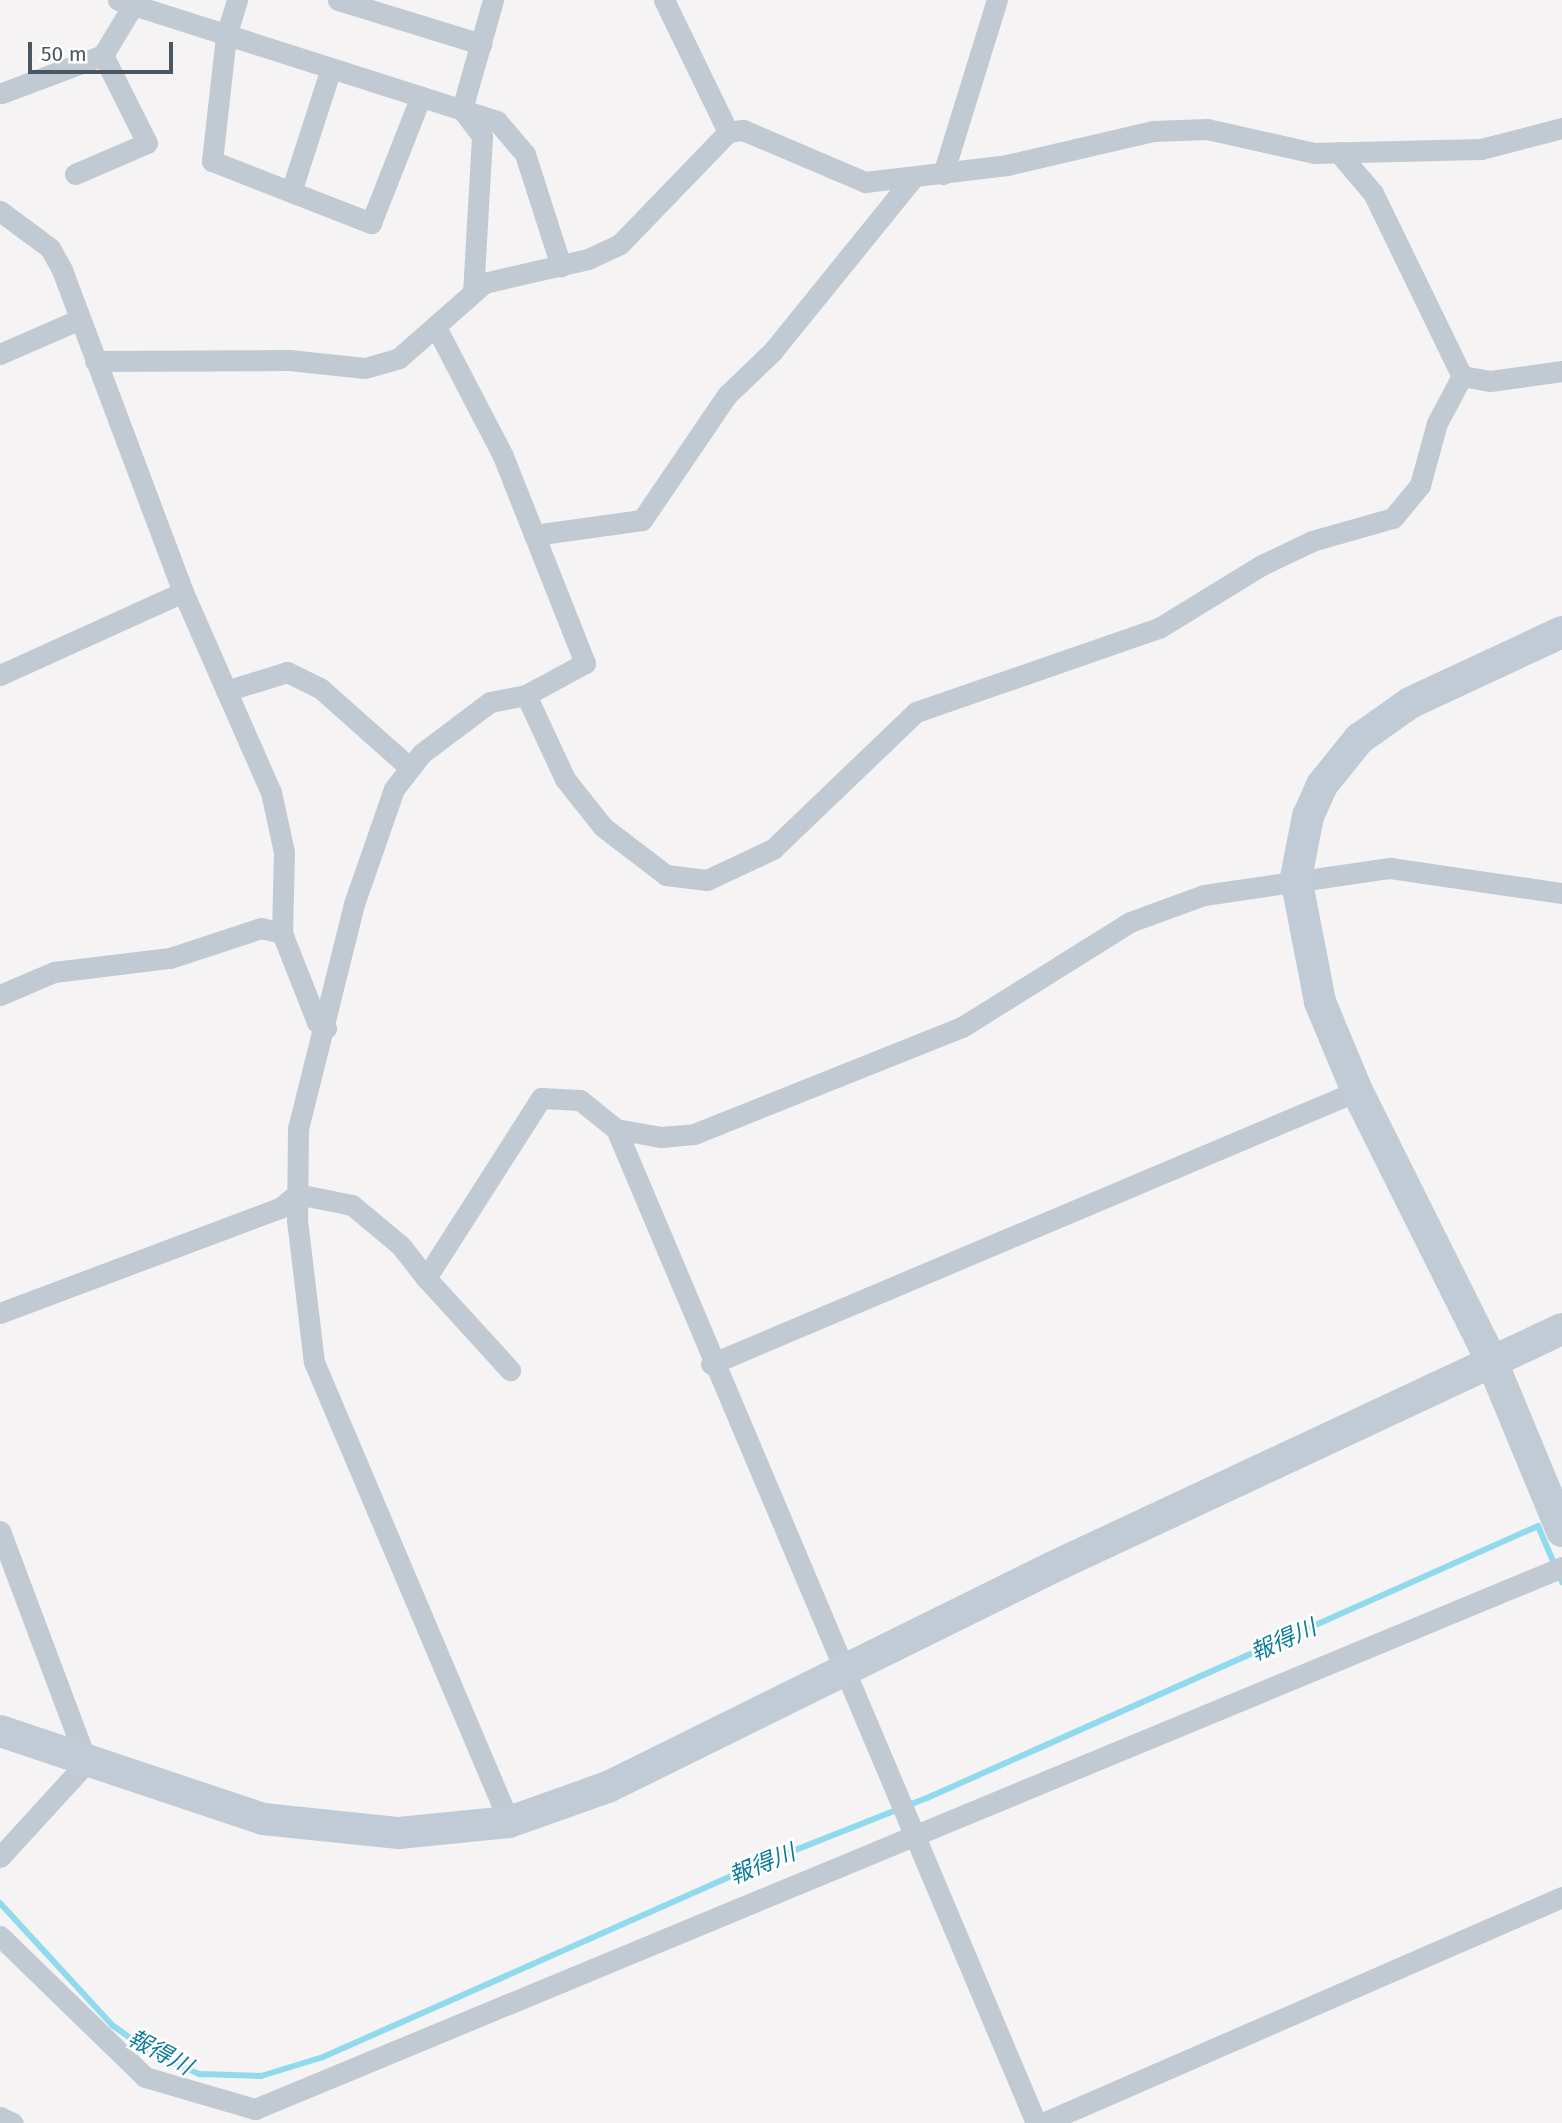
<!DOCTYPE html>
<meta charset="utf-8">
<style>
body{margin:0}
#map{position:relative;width:1562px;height:2123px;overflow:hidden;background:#f5f3f3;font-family:"Fira Sans","Noto Sans JP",sans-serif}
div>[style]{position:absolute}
.stream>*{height:6px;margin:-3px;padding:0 3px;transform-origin:3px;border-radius:3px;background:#90daee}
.street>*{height:21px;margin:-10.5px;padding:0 10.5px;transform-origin:10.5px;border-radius:10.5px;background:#c1cad2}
.secondary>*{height:32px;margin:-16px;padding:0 16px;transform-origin:16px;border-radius:16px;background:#c1cbd6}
span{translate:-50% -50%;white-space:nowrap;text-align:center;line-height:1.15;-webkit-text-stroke:5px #fff;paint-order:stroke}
.water-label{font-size:23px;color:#0c7c9b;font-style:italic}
.scale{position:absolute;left:28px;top:42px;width:145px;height:32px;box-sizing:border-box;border:4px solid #4a5661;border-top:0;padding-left:9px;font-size:21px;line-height:24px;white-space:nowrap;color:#4a5661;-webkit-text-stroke:5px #fff;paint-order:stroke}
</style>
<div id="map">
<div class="stream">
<div style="left:0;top:1903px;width:166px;rotate:47.4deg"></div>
<div style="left:112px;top:2025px;width:47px;rotate:35.4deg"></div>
<div style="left:150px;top:2052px;width:54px;rotate:24.2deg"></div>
<div style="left:199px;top:2074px;width:62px;rotate:1.8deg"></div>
<div style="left:261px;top:2076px;width:65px;rotate:-17deg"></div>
<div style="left:323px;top:2057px;width:467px;rotate:-23.9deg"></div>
<div style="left:750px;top:1868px;width:190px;rotate:-21.6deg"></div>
<div style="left:927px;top:1798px;width:669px;rotate:-24deg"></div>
<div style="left:1538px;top:1526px;width:61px;rotate:66.8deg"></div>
</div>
<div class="street">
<div style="left:118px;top:0;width:398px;rotate:17.7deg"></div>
<div style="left:497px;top:121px;width:43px;rotate:49.7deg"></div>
<div style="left:525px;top:154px;width:118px;rotate:72.2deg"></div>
<div style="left:237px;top:0;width:38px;rotate:107deg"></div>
<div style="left:226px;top:36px;width:126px;rotate:96.4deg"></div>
<div style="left:212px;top:161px;width:171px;rotate:21.3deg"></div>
<div style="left:371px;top:223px;width:136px;rotate:-68.5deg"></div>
<div style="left:338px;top:0;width:150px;rotate:17.1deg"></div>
<div style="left:664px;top:0;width:147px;rotate:64.1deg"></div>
<div style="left:2px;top:93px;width:108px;rotate:-20.6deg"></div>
<div style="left:103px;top:55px;width:56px;rotate:-58.9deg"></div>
<div style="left:1338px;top:152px;width:54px;rotate:49.5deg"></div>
<div style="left:1373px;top:193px;width:203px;rotate:64.1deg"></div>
<div style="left:1462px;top:376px;width:28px;rotate:10deg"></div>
<div style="left:1490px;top:381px;width:73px;rotate:-7.9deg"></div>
<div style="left:75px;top:174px;width:78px;rotate:-23.3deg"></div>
<div style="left:147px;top:143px;width:98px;rotate:-116.6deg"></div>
<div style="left:943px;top:174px;width:182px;rotate:-72.8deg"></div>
<div style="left:291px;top:192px;width:130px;rotate:-72.1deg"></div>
<div style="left:0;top:211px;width:62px;rotate:36.5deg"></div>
<div style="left:50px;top:248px;width:25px;rotate:61deg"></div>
<div style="left:62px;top:270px;width:344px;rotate:69.4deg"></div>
<div style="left:183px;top:592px;width:219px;rotate:66.3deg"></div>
<div style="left:271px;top:792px;width:61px;rotate:77.8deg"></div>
<div style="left:284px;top:852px;width:81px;rotate:91.4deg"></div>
<div style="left:282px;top:933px;width:96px;rotate:68.5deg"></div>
<div style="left:317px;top:1022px;width:11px;rotate:34deg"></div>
<div style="left:473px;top:293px;width:157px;rotate:-86.7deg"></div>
<div style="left:482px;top:136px;width:34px;rotate:-127deg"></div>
<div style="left:462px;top:109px;width:113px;rotate:-74.1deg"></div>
<div style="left:437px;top:329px;width:143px;rotate:62.5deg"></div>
<div style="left:503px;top:456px;width:223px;rotate:68.4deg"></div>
<div style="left:585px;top:663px;width:67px;rotate:151.5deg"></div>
<div style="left:526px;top:695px;width:37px;rotate:169deg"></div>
<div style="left:490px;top:702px;width:85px;rotate:143.1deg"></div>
<div style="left:422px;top:753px;width:46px;rotate:127.9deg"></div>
<div style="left:394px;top:789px;width:122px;rotate:109.2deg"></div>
<div style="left:354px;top:904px;width:232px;rotate:104deg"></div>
<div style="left:298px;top:1129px;width:91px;rotate:90.6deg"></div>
<div style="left:297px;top:1220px;width:143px;rotate:83.2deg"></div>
<div style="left:314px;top:1362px;width:500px;rotate:67deg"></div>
<div style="left:0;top:354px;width:87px;rotate:-23.6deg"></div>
<div style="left:95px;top:361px;width:194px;rotate:-0.3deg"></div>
<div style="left:289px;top:360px;width:76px;rotate:6deg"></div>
<div style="left:365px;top:368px;width:35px;rotate:-16deg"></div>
<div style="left:399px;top:358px;width:113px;rotate:-41.4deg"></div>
<div style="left:484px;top:283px;width:107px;rotate:-13deg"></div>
<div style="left:588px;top:259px;width:35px;rotate:-25deg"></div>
<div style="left:620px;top:244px;width:156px;rotate:-46deg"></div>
<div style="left:728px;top:132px;width:15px;rotate:-8deg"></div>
<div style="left:743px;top:130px;width:133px;rotate:23.1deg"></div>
<div style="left:865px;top:182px;width:143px;rotate:-6.8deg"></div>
<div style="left:1007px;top:165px;width:150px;rotate:-13.1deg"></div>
<div style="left:1153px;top:131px;width:54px;rotate:-2.1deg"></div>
<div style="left:1207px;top:129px;width:110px;rotate:12.6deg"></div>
<div style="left:1314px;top:153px;width:167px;rotate:-1.4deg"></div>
<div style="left:1481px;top:149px;width:84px;rotate:-14.5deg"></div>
<div style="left:534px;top:535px;width:109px;rotate:-7.9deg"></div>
<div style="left:642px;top:520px;width:151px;rotate:-55.8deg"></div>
<div style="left:727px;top:395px;width:62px;rotate:-43.7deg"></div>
<div style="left:772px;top:352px;width:223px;rotate:-51deg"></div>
<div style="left:0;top:675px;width:201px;rotate:-24.4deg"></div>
<div style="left:226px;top:691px;width:64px;rotate:-17.3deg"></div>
<div style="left:287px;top:672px;width:37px;rotate:26deg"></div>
<div style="left:320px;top:688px;width:120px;rotate:41.6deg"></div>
<div style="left:526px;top:695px;width:93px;rotate:65.1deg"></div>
<div style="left:565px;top:779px;width:61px;rotate:51.6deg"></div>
<div style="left:603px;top:827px;width:79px;rotate:37.3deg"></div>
<div style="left:666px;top:875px;width:41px;rotate:7deg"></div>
<div style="left:707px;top:880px;width:73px;rotate:-25.2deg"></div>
<div style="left:773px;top:849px;width:198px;rotate:-43.8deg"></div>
<div style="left:916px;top:712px;width:257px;rotate:-19.1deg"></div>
<div style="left:1159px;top:628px;width:121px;rotate:-31.5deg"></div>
<div style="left:1262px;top:565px;width:55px;rotate:-25.6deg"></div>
<div style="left:1312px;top:541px;width:84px;rotate:-15.9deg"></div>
<div style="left:1393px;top:518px;width:43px;rotate:-50.7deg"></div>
<div style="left:1420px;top:485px;width:64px;rotate:-74.7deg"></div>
<div style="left:1437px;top:423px;width:53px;rotate:-62deg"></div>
<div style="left:0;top:995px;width:59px;rotate:-23.1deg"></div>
<div style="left:54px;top:972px;width:117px;rotate:-6.9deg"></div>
<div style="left:170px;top:958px;width:96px;rotate:-18.2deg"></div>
<div style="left:261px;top:928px;width:22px;rotate:13deg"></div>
<div style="left:616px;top:1129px;width:1079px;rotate:67.09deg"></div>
<div style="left:426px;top:1278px;width:125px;rotate:47.6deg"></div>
<div style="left:0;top:1313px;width:299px;rotate:-20.6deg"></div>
<div style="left:280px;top:1208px;width:22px;rotate:-39deg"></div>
<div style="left:297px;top:1194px;width:56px;rotate:11.3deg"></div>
<div style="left:352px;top:1205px;width:64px;rotate:39.9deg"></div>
<div style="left:401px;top:1246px;width:41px;rotate:52deg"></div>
<div style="left:426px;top:1278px;width:214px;rotate:-57.4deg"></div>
<div style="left:541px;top:1098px;width:39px;rotate:3deg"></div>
<div style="left:580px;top:1100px;width:46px;rotate:38.9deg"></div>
<div style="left:616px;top:1129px;width:46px;rotate:10.1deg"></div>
<div style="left:661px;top:1137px;width:33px;rotate:-5deg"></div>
<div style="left:694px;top:1134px;width:289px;rotate:-21.8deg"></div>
<div style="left:962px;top:1027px;width:198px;rotate:-32deg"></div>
<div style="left:1130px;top:922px;width:79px;rotate:-20deg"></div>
<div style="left:1204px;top:895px;width:188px;rotate:-8.3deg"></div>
<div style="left:1390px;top:868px;width:174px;rotate:8.3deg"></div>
<div style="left:711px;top:1364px;width:701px;rotate:-22.91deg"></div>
<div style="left:0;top:1531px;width:247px;rotate:69.4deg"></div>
<div style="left:87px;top:1762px;width:129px;rotate:132.5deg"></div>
<div style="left:0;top:1936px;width:202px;rotate:44.2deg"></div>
<div style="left:145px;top:2077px;width:115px;rotate:16.2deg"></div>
<div style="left:255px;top:2109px;width:1415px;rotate:-22.52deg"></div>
<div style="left:0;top:2117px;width:14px;rotate:25deg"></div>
<div style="left:1043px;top:2123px;width:566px;rotate:-23.53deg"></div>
</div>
<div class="secondary">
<div style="left:1562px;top:632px;width:168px;rotate:155deg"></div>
<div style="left:1410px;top:703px;width:62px;rotate:144.8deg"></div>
<div style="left:1359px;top:739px;width:59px;rotate:128.8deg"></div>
<div style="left:1322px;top:785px;width:34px;rotate:114deg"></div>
<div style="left:1308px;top:816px;width:63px;rotate:101deg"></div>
<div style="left:1296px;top:878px;width:126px;rotate:79deg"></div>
<div style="left:1320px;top:1002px;width:96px;rotate:67.4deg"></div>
<div style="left:1357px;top:1091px;width:303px;rotate:63.5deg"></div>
<div style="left:1492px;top:1362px;width:183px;rotate:67.5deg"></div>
<div style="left:0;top:1731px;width:277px;rotate:18.5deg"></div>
<div style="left:263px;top:1819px;width:137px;rotate:5.9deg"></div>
<div style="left:399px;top:1833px;width:111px;rotate:-5.7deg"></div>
<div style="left:509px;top:1822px;width:105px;rotate:-19.5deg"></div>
<div style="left:608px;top:1787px;width:494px;rotate:-26.3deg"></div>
<div style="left:1051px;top:1568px;width:564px;rotate:-25.07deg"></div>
</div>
<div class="water-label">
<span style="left:1283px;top:1640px;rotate:-24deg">報得川</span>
<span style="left:762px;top:1864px;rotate:-22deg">報得川</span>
<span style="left:160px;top:2052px;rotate:28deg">報得川</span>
</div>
<div class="scale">50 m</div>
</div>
